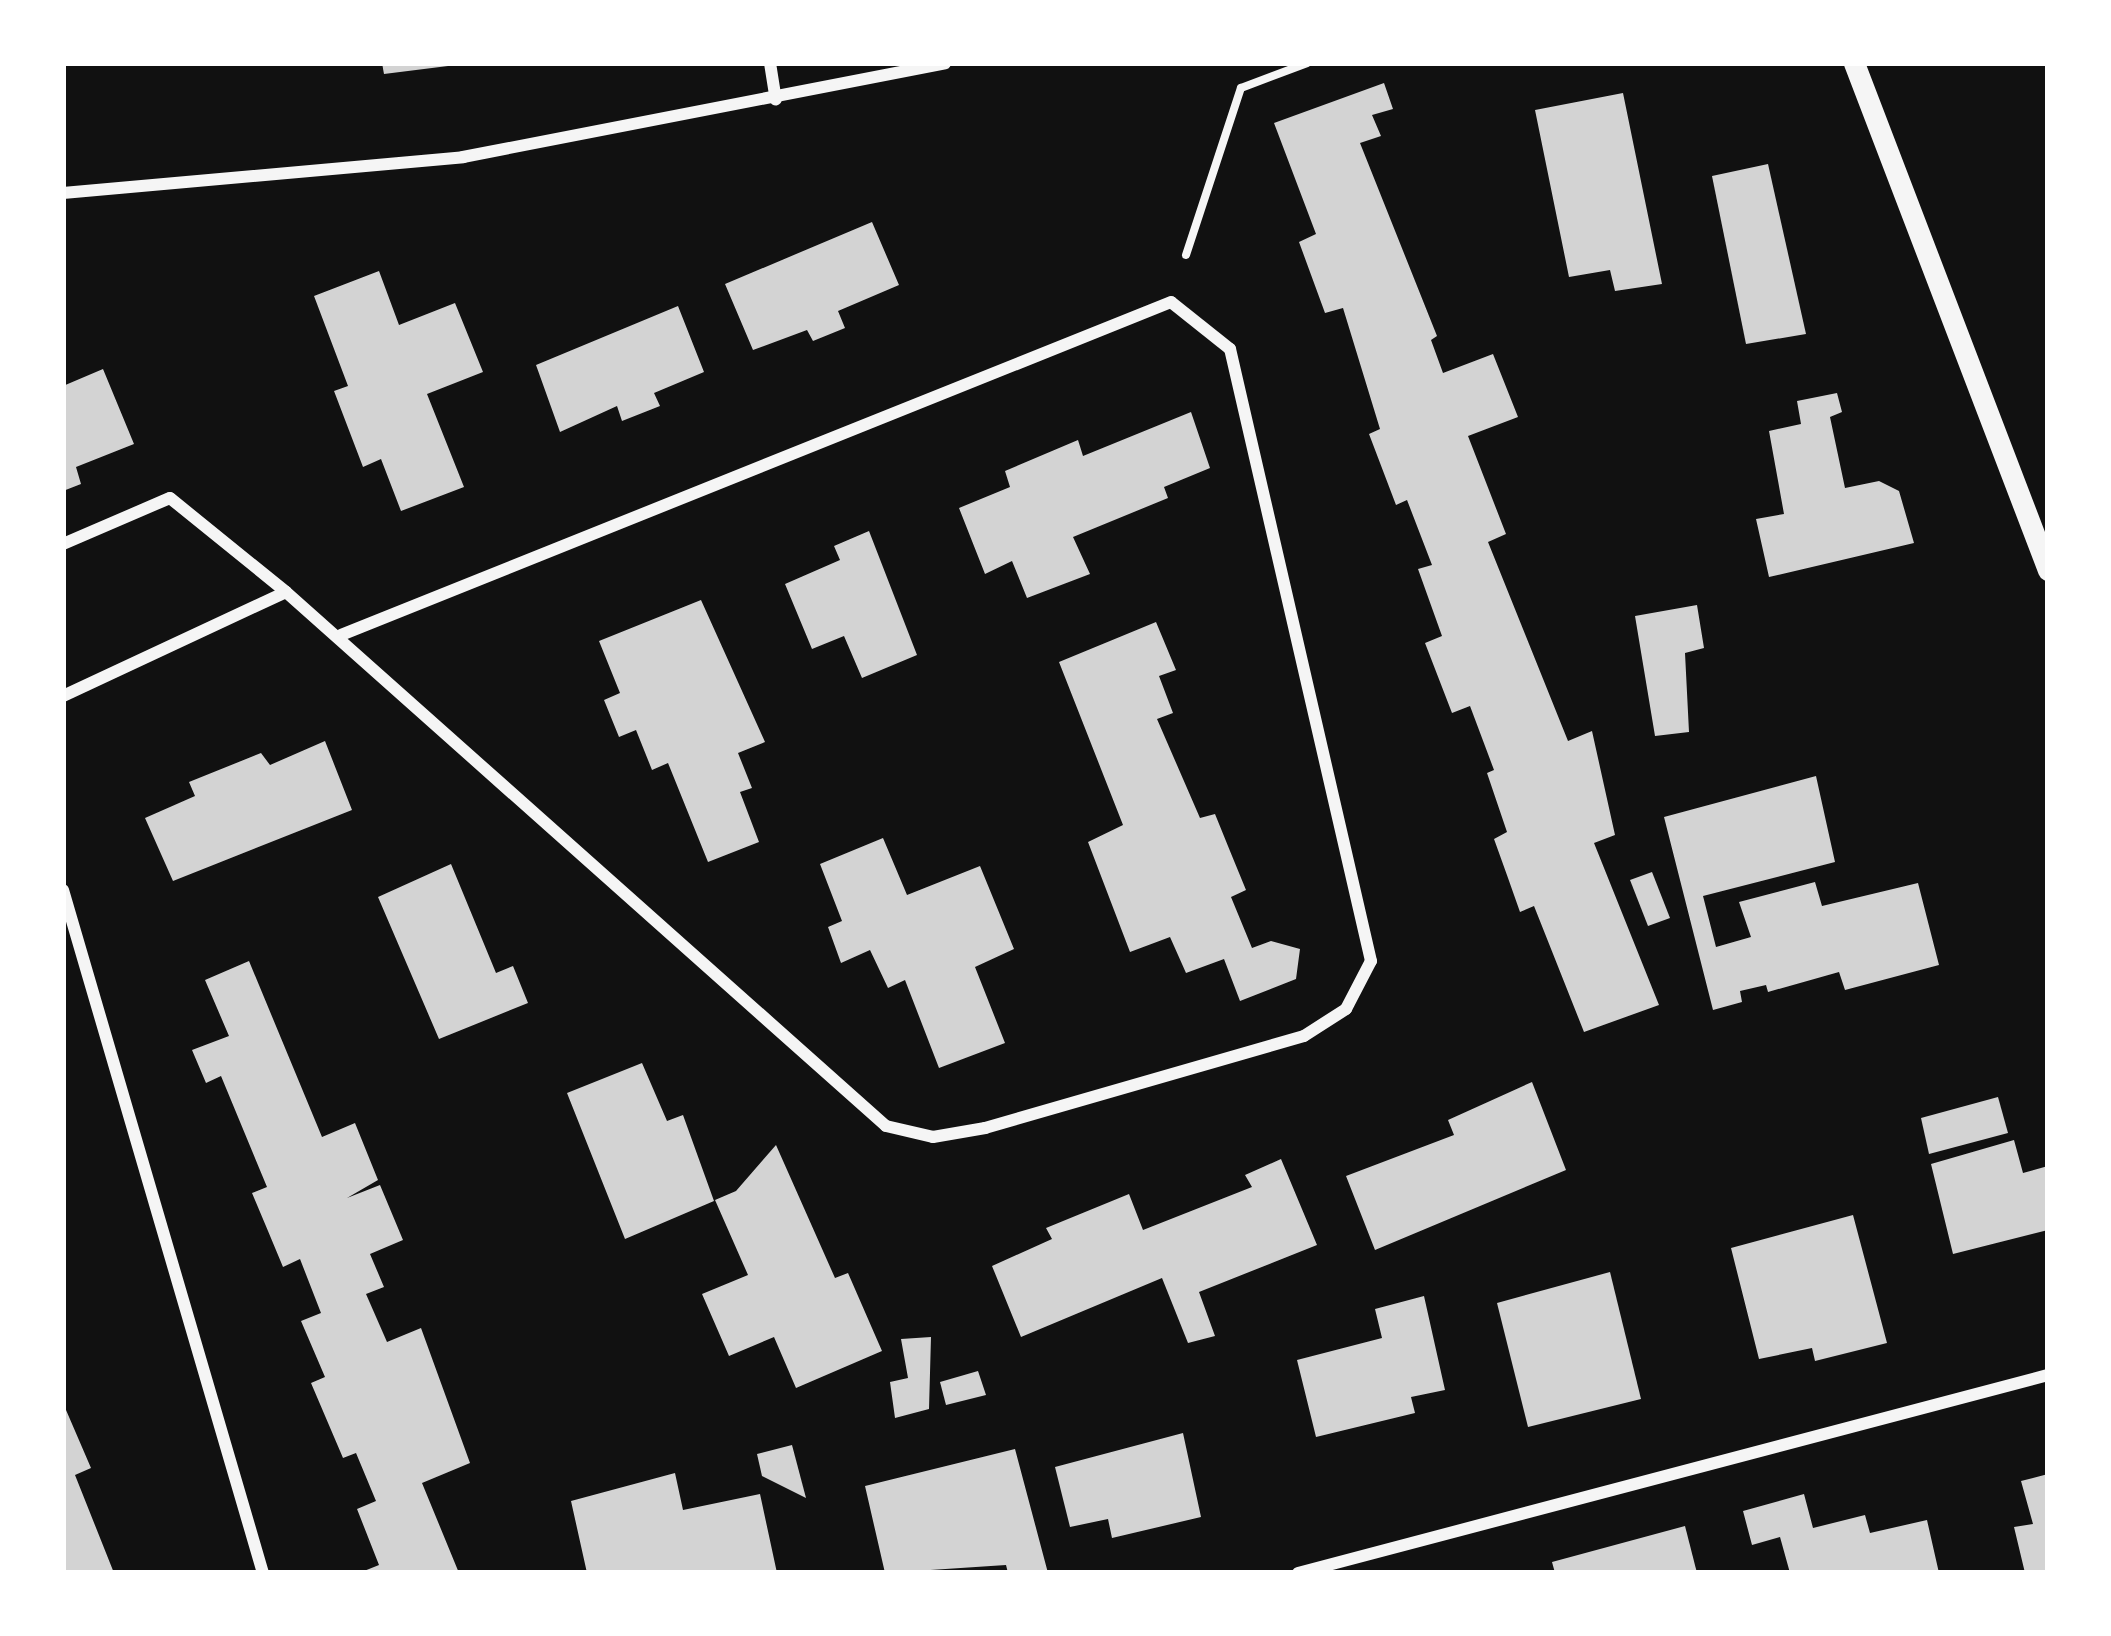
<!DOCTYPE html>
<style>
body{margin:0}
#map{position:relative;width:2111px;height:1636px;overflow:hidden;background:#111;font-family:"Sofia Sans Condensed",sans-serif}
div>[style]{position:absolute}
.building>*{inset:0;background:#d3d3d3}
.path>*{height:8px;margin:-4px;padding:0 4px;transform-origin:4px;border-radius:4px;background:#f5f5f5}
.minor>*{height:12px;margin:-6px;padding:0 6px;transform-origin:6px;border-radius:6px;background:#f5f5f5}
.tertiary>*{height:21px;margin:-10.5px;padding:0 10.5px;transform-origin:10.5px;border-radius:10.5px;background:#f5f5f5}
span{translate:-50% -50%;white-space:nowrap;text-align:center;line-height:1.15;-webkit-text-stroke:9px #fff;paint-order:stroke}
.frame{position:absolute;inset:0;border:66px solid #fff;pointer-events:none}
</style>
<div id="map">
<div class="building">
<div style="clip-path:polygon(382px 63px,448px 63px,448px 66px,384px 74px)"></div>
<div style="clip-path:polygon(1384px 83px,1393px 109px,1372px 115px,1381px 136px,1360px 143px,1437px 336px,1431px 340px,1443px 373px,1493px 354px,1518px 417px,1468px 436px,1506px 534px,1488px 542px,1568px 741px,1592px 731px,1615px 835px,1594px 843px,1659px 1005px,1584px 1032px,1534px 906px,1520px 912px,1508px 878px,1494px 839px,1507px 832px,1487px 773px,1494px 770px,1470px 706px,1452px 713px,1425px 643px,1442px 636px,1418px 569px,1432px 565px,1407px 500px,1396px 505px,1369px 434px,1380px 429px,1343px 308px,1325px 313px,1299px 242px,1316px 234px,1274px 123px)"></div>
<div style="clip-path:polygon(1623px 93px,1662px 284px,1615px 291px,1610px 270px,1569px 277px,1535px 110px)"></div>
<div style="clip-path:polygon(1768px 164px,1806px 334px,1746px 344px,1712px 176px)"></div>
<div style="clip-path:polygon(872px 222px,899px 285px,838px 311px,845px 328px,813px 341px,807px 330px,753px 350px,725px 284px)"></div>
<div style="clip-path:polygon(379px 271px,399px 325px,455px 303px,483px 372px,427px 394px,464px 487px,401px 511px,381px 459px,363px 467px,334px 391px,348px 386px,314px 296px)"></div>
<div style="clip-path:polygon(678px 306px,704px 372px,654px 393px,660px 406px,622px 421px,617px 406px,560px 432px,536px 365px)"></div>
<div style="clip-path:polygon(103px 369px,134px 444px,76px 467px,81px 484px,63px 491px,63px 386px)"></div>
<div style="clip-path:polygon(1837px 393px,1842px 412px,1830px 417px,1845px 488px,1879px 481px,1899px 491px,1914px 543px,1769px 577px,1756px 519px,1784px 514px,1769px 431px,1801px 424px,1797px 401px)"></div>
<div style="clip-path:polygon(1191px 412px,1210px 468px,1164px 487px,1168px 498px,1073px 537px,1090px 574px,1027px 598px,1012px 561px,985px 574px,959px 508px,1010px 487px,1005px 471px,1078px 440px,1083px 456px)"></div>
<div style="clip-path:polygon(869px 531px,917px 655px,862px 678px,844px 636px,812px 649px,785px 584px,840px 560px,834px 546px)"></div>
<div style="clip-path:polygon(701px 600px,765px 742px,738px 753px,752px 788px,740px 792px,759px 842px,708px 862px,668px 763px,652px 770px,636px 730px,619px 737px,604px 700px,620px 693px,599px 641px)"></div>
<div style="clip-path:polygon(1697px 605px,1704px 648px,1685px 653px,1689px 732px,1655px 736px,1635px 616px)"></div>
<div style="clip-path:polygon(1156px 622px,1176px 670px,1159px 676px,1173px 713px,1157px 719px,1200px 818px,1215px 814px,1230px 851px,1246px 890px,1231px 897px,1252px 948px,1271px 941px,1300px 949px,1296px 979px,1240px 1001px,1224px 959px,1186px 973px,1170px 937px,1130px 952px,1088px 842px,1123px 825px,1059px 662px)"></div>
<div style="clip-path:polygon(325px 741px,352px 810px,173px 881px,145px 818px,195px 796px,189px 782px,261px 753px,270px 765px)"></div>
<div style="clip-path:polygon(1816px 776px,1835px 862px,1703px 896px,1716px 947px,1751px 937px,1739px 902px,1815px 882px,1822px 906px,1918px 883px,1939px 965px,1845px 990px,1839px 972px,1768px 992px,1766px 985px,1740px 991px,1742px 1002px,1713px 1010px,1664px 817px)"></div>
<div style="clip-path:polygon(883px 838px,907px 895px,980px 866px,1014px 949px,975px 967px,1005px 1043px,939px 1068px,905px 980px,888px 988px,870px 950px,841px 963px,828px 927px,842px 921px,820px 864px)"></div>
<div style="clip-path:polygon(451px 864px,496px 973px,513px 966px,528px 1003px,439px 1039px,378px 897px)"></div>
<div style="clip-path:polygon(1652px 872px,1670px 918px,1648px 926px,1630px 880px)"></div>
<div style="clip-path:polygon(249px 961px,322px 1137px,355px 1123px,378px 1180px,347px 1198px,380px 1185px,403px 1240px,370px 1254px,384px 1287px,366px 1294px,387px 1342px,421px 1328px,470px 1463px,422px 1483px,459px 1573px,359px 1573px,379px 1565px,357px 1509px,376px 1501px,356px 1453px,343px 1458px,311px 1383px,325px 1377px,301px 1321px,321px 1313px,300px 1259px,283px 1267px,268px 1231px,252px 1193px,267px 1187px,221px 1076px,206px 1083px,192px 1050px,229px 1036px,205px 980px)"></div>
<div style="clip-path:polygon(642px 1063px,667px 1121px,683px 1115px,714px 1201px,625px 1239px,567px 1093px)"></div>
<div style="clip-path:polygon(1532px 1082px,1566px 1170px,1375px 1250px,1346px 1176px,1454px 1135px,1448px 1120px)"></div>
<div style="clip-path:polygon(1998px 1097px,2008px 1133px,1929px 1154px,1921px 1118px)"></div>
<div style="clip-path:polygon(2014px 1140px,2023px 1173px,2048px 1166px,2048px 1230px,1953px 1254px,1931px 1164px)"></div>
<div style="clip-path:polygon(776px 1145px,835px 1278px,848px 1273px,882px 1351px,796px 1388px,774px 1337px,729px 1356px,702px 1294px,748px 1275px,715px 1200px,736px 1191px)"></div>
<div style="clip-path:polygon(1281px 1159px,1317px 1245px,1199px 1292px,1215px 1336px,1188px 1343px,1162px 1278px,1021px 1337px,992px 1266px,1052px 1239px,1046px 1228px,1129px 1194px,1143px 1230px,1252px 1187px,1245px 1175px)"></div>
<div style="clip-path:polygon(1853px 1215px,1887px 1343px,1815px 1361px,1812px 1348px,1759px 1359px,1731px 1248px)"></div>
<div style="clip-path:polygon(1610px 1272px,1641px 1399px,1528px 1427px,1497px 1303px)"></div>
<div style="clip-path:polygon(1424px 1296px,1445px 1390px,1411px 1397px,1415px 1413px,1316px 1437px,1297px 1360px,1382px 1338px,1375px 1309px)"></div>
<div style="clip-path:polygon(931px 1337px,929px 1409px,895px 1418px,890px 1382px,908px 1378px,901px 1339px)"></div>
<div style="clip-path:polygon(978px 1371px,986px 1395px,946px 1405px,940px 1382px)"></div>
<div style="clip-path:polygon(63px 1403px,91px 1468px,75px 1475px,114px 1573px,63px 1573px)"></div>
<div style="clip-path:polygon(1183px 1433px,1201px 1517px,1112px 1538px,1108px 1519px,1070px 1527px,1055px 1467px)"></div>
<div style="clip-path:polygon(792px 1445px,806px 1498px,762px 1476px,757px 1454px)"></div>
<div style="clip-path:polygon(1015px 1449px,1048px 1573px,1008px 1573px,1006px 1565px,885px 1573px,865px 1486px)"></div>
<div style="clip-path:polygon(675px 1473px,683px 1510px,760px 1494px,777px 1573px,587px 1573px,571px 1501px)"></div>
<div style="clip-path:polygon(2048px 1474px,2048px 1573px,2025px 1573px,2014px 1527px,2033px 1524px,2021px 1481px)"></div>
<div style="clip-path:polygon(1804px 1494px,1813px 1528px,1865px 1515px,1870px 1533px,1927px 1520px,1939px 1573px,1790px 1573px,1780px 1537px,1752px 1545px,1743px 1511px)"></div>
<div style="clip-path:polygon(1685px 1526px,1697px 1573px,1555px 1573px,1552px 1562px)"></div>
</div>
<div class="path">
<div style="left:1186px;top:255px;width:176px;rotate:-71.8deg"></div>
<div style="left:1241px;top:88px;width:71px;rotate:-20.7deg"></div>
</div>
<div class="minor">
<div style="left:770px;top:63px;width:37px;rotate:81deg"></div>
<div style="left:63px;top:193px;width:402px;rotate:-5.1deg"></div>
<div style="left:463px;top:157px;width:491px;rotate:-11deg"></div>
<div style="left:63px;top:544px;width:116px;rotate:-23.3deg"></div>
<div style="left:170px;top:498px;width:149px;rotate:39deg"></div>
<div style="left:286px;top:592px;width:246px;rotate:155deg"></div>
<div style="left:286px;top:592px;width:803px;rotate:41.67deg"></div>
<div style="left:886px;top:1126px;width:48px;rotate:13.2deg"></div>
<div style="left:933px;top:1137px;width:53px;rotate:-9.8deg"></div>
<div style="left:985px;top:1128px;width:332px;rotate:-16.1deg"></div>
<div style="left:1304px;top:1036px;width:50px;rotate:-32.7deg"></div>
<div style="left:1346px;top:1009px;width:54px;rotate:-62.5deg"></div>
<div style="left:1371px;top:961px;width:628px;rotate:-102.97deg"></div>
<div style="left:1230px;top:349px;width:75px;rotate:-141.5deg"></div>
<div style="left:1171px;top:302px;width:894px;rotate:158.14deg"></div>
<div style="left:63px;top:890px;width:712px;rotate:73.68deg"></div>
<div style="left:1298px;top:1573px;width:776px;rotate:-14.79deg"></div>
</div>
<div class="tertiary">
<div style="left:1854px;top:63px;width:543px;rotate:69.06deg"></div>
</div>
<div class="frame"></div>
</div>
